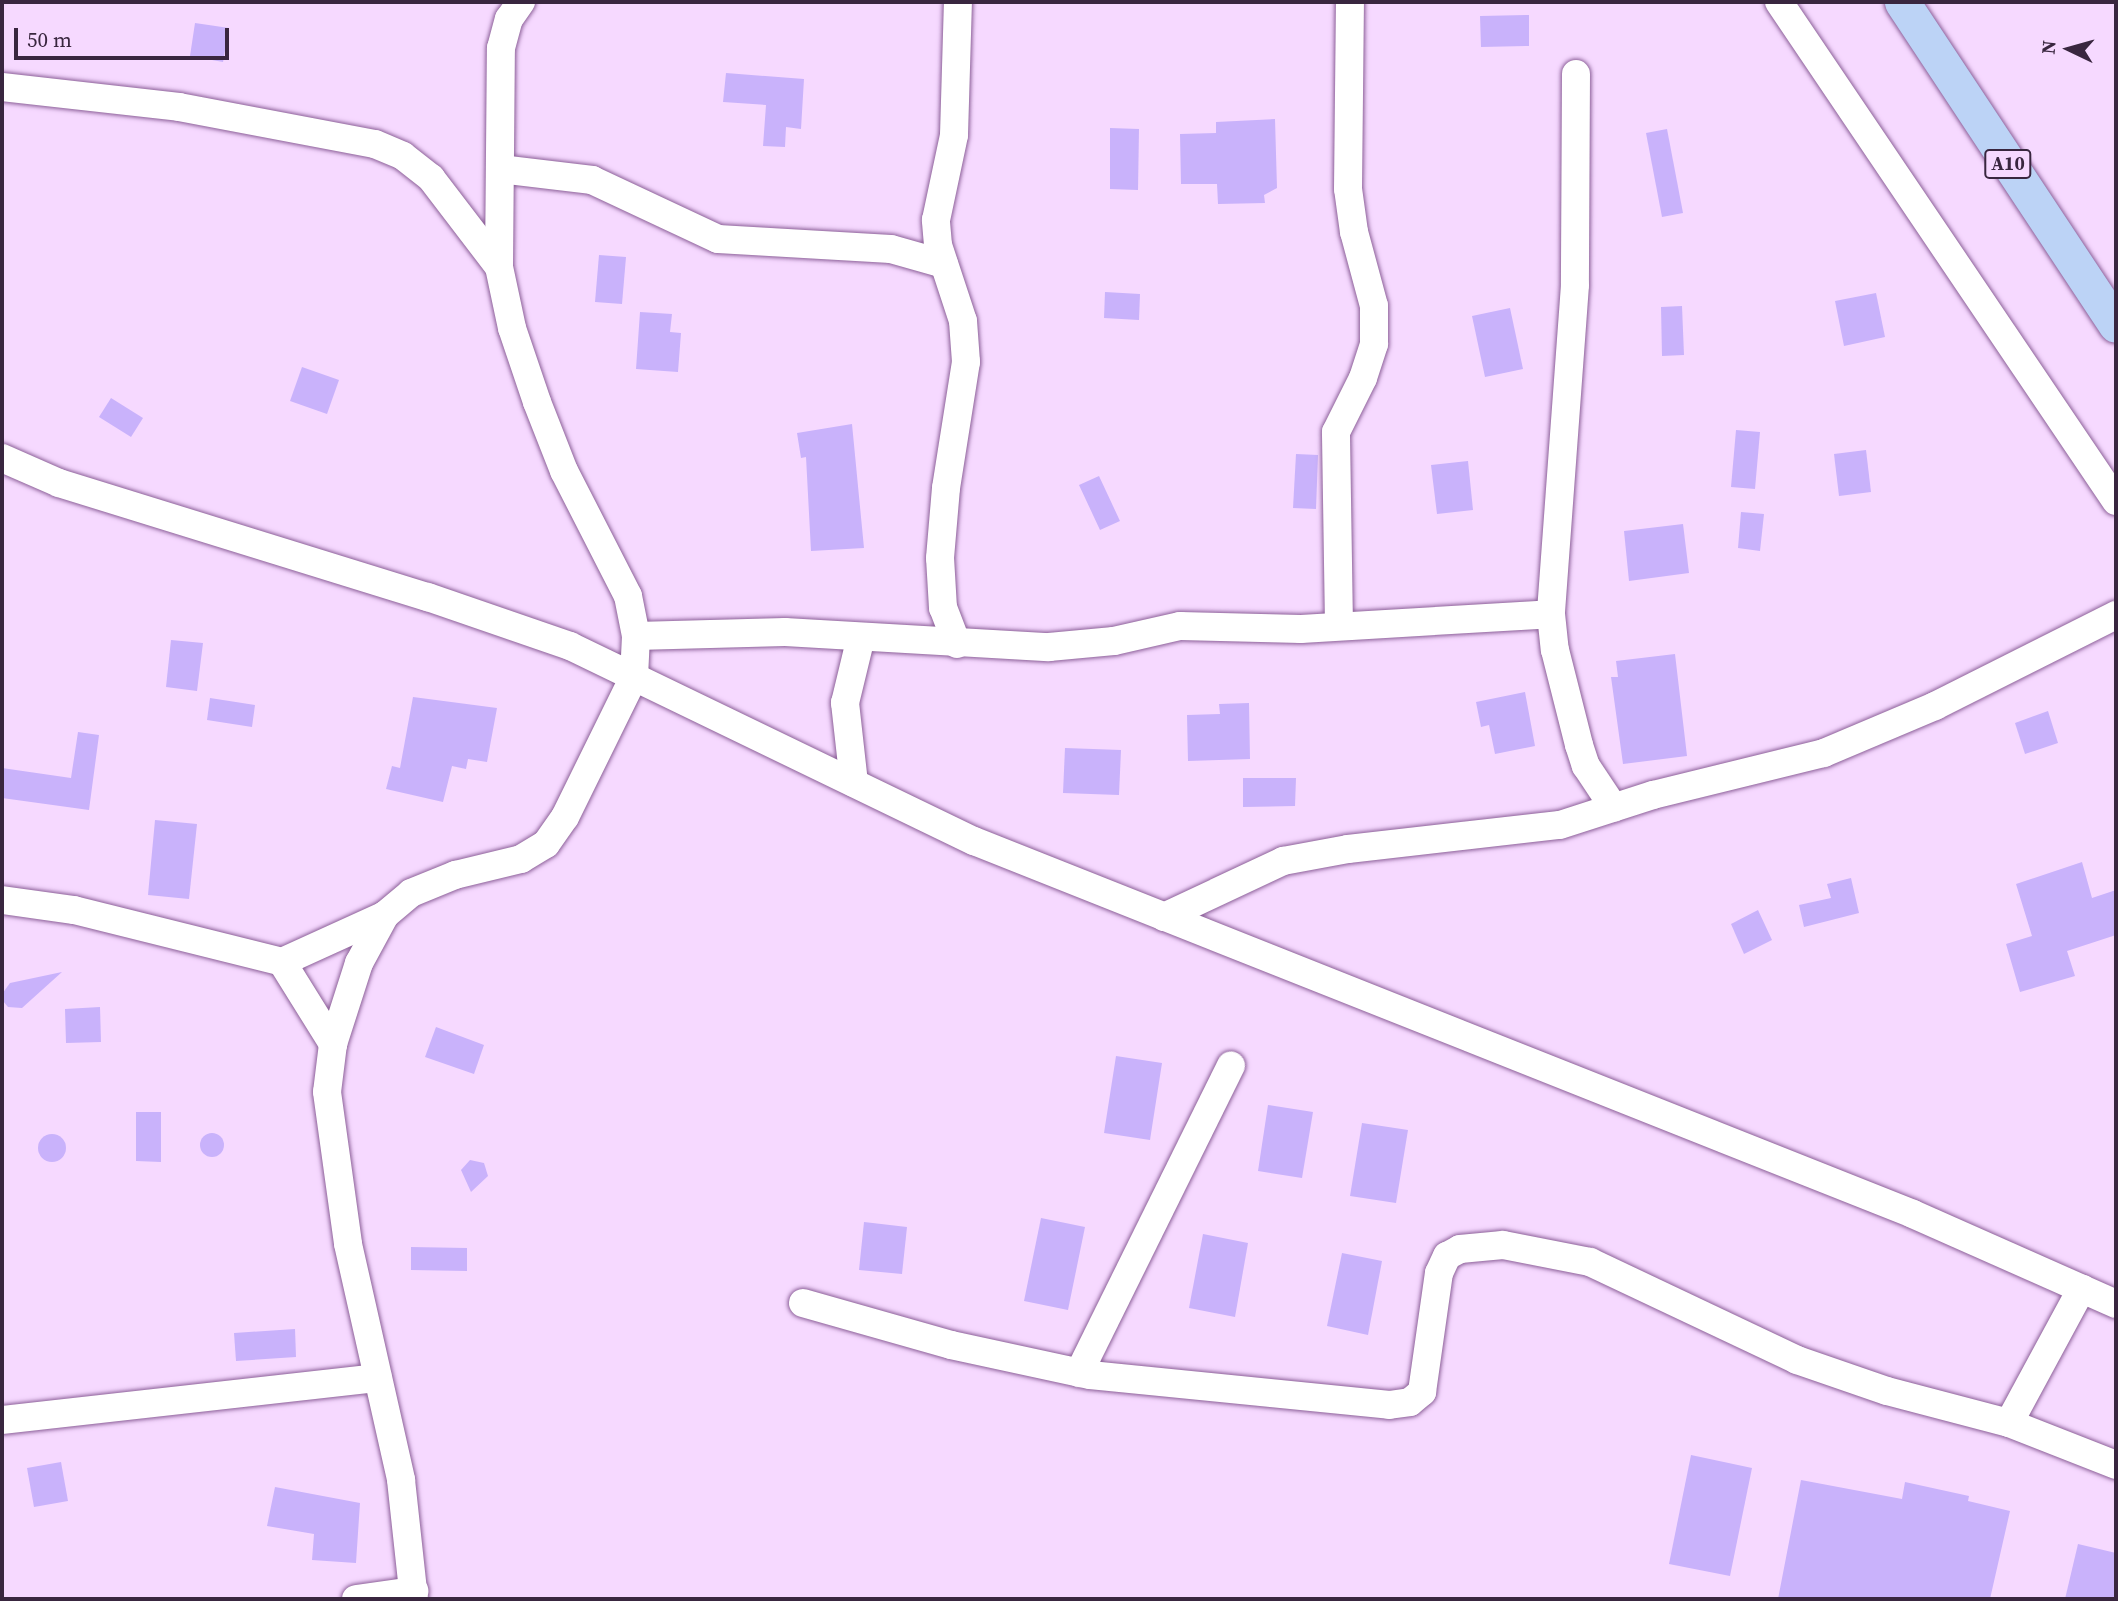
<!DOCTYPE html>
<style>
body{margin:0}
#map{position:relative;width:2118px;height:1601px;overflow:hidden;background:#f6d9ff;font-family:"Source Serif 4",serif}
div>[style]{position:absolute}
.building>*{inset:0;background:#c9b2fb}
.round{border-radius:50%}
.roads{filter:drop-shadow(0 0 2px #8c6099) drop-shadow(0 0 2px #8c6099)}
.minor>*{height:28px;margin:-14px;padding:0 14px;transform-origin:14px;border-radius:14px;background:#fff}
.major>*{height:35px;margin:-17.5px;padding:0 17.5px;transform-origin:17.5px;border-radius:17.5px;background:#bcd3f6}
span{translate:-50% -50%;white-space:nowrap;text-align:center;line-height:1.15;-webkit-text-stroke:6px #f6d9ff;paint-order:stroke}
.shield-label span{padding:2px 5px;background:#f6d9ff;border:2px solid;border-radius:5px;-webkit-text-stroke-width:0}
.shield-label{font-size:19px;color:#39263f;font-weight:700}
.frame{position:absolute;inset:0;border:4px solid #39263f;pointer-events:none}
.north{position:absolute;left:2034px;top:14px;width:70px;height:70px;-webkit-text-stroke:5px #f6d9ff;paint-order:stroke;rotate:275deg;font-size:19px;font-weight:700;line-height:28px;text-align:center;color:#39263f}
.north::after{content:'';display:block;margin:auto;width:24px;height:32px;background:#39263f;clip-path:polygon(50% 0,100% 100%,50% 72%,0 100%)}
.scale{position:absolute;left:14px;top:28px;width:215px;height:32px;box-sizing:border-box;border:4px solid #39263f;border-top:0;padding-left:9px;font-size:21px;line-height:24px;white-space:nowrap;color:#39263f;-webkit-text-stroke:5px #f6d9ff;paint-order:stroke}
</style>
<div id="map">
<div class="building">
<div style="clip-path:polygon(1529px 15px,1529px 46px,1481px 47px,1480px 16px)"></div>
<div style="clip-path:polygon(195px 23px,229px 28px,223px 62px,190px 56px)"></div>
<div style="clip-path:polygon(726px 73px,804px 79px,801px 129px,786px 127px,785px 147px,763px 146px,766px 105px,723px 102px)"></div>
<div style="clip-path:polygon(1275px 119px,1277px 188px,1264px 195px,1265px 203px,1218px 204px,1217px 184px,1181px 184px,1180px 134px,1216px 133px,1216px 122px)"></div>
<div style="clip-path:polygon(1110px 128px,1139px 129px,1138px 190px,1110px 189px)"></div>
<div style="clip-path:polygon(1667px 129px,1683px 213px,1662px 217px,1646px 133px)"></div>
<div style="clip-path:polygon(599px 255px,626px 257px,622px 304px,595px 302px)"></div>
<div style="clip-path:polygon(1105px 292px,1140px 294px,1139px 320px,1104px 318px)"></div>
<div style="clip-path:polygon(1876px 293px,1885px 337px,1844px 346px,1835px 301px)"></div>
<div style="clip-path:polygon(1682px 306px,1684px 355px,1662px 356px,1661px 307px)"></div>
<div style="clip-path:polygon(1510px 308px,1523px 369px,1485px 377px,1472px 316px)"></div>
<div style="clip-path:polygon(640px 312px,672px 314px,670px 332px,681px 333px,678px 372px,636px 369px)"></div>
<div style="clip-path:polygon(302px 367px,339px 380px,327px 414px,290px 401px)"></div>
<div style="clip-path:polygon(111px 398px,143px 418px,131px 437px,99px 417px)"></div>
<div style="clip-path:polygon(852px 424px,864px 548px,811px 551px,806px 457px,801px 458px,797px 433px)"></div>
<div style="clip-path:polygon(1736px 430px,1760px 432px,1755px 489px,1731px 487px)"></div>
<div style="clip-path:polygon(1866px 450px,1871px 492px,1839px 496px,1834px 454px)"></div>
<div style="clip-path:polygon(1296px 454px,1318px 455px,1316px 509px,1293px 508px)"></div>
<div style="clip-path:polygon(1468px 461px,1473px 510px,1437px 514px,1431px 465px)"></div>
<div style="clip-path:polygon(1099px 476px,1120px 521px,1100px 530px,1079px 485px)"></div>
<div style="clip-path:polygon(1741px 512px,1764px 514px,1760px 551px,1738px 548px)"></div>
<div style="clip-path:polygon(1683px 524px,1689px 573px,1629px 581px,1624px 531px)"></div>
<div style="clip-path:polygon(171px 640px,203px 643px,197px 691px,166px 687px)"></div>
<div style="clip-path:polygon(1675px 654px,1687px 756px,1623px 764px,1611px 677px,1618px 677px,1616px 661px)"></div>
<div style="clip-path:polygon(1525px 692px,1535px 746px,1495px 754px,1489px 725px,1481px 727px,1476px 702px)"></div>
<div style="clip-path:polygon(413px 697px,497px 708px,487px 762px,468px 759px,466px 769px,452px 766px,443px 802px,386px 789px,392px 766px,400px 768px)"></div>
<div style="clip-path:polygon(210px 698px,255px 705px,252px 727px,207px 720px)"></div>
<div style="clip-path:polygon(1249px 703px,1250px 759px,1188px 761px,1187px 715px,1220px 714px,1219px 704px)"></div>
<div style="clip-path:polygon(2048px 711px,2058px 743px,2025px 754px,2015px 723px)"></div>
<div style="clip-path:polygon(78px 732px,99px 735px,89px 810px,2px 798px,2px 768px,71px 778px)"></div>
<div style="clip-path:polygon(1065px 748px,1121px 750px,1119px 795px,1063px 793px)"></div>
<div style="clip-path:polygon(1243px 778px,1296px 778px,1295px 806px,1243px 807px)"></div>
<div style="clip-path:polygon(155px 820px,197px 824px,189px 899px,148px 895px)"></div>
<div style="clip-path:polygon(2082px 862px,2092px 898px,2116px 890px,2116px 935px,2067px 951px,2075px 976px,2020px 992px,2006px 944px,2032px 936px,2016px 884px)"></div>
<div style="clip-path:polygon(1851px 878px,1859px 913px,1804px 927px,1799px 905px,1831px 898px,1827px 884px)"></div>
<div style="clip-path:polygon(1758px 910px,1772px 940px,1744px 954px,1731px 924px)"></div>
<div style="clip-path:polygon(62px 972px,22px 1008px,8px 1007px,3px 1001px,2px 994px,10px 983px)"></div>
<div style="clip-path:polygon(100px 1007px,101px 1042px,66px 1043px,65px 1009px)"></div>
<div style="clip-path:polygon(436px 1027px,484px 1045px,474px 1074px,425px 1057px)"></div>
<div style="clip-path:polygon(1116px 1056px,1162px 1063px,1150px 1140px,1104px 1133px)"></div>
<div style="clip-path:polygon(1268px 1105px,1313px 1112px,1302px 1178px,1258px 1171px)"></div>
<div style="clip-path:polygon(136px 1112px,161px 1112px,161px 1162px,136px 1161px)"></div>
<div style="clip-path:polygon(1362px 1123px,1408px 1130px,1396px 1203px,1350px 1196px)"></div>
<div class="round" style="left:200px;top:1133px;width:24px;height:24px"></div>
<div class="round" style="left:38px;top:1134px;width:28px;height:28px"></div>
<div style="clip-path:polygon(470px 1160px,484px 1163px,488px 1176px,471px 1192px,461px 1170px)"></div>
<div style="clip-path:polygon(1041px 1218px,1085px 1227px,1068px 1310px,1024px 1301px)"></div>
<div style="clip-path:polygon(864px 1222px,907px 1227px,902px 1274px,859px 1270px)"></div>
<div style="clip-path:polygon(1203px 1234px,1248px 1243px,1235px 1317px,1189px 1308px)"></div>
<div style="clip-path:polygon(411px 1247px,467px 1248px,467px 1271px,411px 1270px)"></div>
<div style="clip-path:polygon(1342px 1253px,1382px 1261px,1368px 1335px,1327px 1326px)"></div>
<div style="clip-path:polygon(295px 1329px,296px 1357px,236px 1361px,234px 1333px)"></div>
<div style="clip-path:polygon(1691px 1455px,1752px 1468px,1730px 1576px,1669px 1564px)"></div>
<div style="clip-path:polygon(61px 1462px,68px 1501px,34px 1507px,27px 1468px)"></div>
<div style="clip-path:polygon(1801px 1480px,1902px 1499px,1905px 1482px,1969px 1496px,1968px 1501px,2010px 1511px,1990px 1599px,1778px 1599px)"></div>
<div style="clip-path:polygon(275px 1487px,360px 1503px,356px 1563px,312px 1560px,314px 1534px,267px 1526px)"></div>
<div style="clip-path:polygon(2078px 1544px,2116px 1553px,2116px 1599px,2065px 1599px)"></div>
</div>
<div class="roads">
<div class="minor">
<div style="left:1779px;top:2px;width:602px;rotate:55.97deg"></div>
<div style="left:1576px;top:74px;width:211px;rotate:90.3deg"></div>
<div style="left:1575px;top:285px;width:330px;rotate:94.2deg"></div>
<div style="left:1551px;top:614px;width:36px;rotate:84deg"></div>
<div style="left:1555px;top:650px;width:98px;rotate:75.8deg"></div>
<div style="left:1579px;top:745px;width:22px;rotate:72deg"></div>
<div style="left:1586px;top:766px;width:50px;rotate:56.3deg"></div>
<div style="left:2px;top:87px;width:178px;rotate:6.4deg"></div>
<div style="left:179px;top:107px;width:199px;rotate:10.7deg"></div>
<div style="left:375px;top:144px;width:30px;rotate:23deg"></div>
<div style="left:403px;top:156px;width:36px;rotate:38deg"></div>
<div style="left:431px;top:178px;width:112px;rotate:52.6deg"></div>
<div style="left:500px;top:169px;width:93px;rotate:6.8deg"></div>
<div style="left:592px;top:180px;width:139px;rotate:25.1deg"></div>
<div style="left:718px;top:239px;width:173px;rotate:3.3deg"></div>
<div style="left:891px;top:249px;width:55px;rotate:15.8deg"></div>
<div style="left:2px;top:458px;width:62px;rotate:23.7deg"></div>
<div style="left:59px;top:483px;width:386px;rotate:17.2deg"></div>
<div style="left:428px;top:597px;width:150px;rotate:19deg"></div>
<div style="left:570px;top:646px;width:449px;rotate:25.8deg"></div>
<div style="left:974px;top:841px;width:1010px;rotate:21.66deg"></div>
<div style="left:1913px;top:1214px;width:222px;rotate:23.9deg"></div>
<div style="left:1339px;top:626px;width:194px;rotate:-90.9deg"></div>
<div style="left:1336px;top:432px;width:60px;rotate:-63.4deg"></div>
<div style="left:1363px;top:378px;width:36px;rotate:-72deg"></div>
<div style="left:1374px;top:344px;width:38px;rotate:-90deg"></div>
<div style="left:1374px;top:306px;width:77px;rotate:-105.1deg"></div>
<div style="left:1354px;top:232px;width:43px;rotate:-97.9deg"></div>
<div style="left:1348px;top:189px;width:187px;rotate:-89.4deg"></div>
<div style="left:636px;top:636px;width:149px;rotate:-1.5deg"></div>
<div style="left:785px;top:632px;width:264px;rotate:3.3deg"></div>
<div style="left:1049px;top:647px;width:65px;rotate:-5.3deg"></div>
<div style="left:1114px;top:641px;width:68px;rotate:-12.8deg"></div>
<div style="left:1180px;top:626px;width:121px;rotate:1.4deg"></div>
<div style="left:1301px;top:629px;width:250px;rotate:-3.4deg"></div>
<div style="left:957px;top:644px;width:39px;rotate:-111deg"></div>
<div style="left:943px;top:608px;width:50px;rotate:-93.4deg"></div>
<div style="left:940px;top:558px;width:70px;rotate:-85.1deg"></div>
<div style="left:946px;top:488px;width:128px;rotate:-81deg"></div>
<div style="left:966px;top:362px;width:41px;rotate:-94.2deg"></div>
<div style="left:963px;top:321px;width:80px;rotate:-108.2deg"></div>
<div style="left:938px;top:245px;width:25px;rotate:-95deg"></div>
<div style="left:936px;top:220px;width:87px;rotate:-78deg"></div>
<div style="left:954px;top:135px;width:133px;rotate:-88.3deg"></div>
<div style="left:854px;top:783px;width:81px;rotate:-96.4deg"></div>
<div style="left:845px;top:703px;width:68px;rotate:-76.4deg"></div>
<div style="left:2px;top:900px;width:73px;rotate:7.9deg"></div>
<div style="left:74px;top:910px;width:214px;rotate:14deg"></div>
<div style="left:282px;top:962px;width:113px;rotate:-24.5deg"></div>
<div style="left:385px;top:915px;width:34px;rotate:-40deg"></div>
<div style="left:411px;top:893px;width:48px;rotate:-22.2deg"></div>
<div style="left:455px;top:875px;width:68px;rotate:-13.6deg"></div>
<div style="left:521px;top:859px;width:29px;rotate:-31deg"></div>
<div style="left:546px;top:844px;width:33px;rotate:-55deg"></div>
<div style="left:565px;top:817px;width:156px;rotate:-63.8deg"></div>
<div style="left:634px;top:677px;width:41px;rotate:-87.2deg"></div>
<div style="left:636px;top:636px;width:41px;rotate:-101.3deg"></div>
<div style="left:628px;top:596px;width:140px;rotate:-117.1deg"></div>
<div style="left:564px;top:471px;width:74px;rotate:-111.4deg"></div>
<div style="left:537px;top:402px;width:78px;rotate:-108.7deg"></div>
<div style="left:512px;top:328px;width:62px;rotate:-102deg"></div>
<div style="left:499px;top:267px;width:219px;rotate:-89.5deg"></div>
<div style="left:501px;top:48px;width:30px;rotate:-75deg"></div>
<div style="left:509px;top:19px;width:21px;rotate:-55deg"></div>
<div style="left:385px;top:915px;width:55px;rotate:118.4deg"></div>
<div style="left:359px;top:963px;width:85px;rotate:107.8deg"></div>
<div style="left:333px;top:1044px;width:48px;rotate:97.1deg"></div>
<div style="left:327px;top:1092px;width:153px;rotate:82.1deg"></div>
<div style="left:348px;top:1244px;width:242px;rotate:77.3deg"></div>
<div style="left:401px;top:1480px;width:120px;rotate:83.8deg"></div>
<div style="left:1164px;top:917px;width:132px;rotate:-25.2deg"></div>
<div style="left:1283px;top:861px;width:66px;rotate:-10.5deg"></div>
<div style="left:1348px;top:849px;width:213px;rotate:-6.5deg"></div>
<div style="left:1560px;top:825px;width:98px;rotate:-17.9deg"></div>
<div style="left:1653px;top:795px;width:176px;rotate:-13.8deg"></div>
<div style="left:1824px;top:753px;width:121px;rotate:-22.9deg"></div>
<div style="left:1935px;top:706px;width:203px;rotate:-26.7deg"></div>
<div style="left:282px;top:962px;width:97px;rotate:58.1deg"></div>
<div style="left:803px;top:1303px;width:154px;rotate:15.8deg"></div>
<div style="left:951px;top:1345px;width:142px;rotate:12.2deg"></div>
<div style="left:1090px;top:1375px;width:301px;rotate:5.7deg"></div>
<div style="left:1389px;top:1405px;width:21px;rotate:-8deg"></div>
<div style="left:1410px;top:1402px;width:16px;rotate:-40deg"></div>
<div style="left:1422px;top:1392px;width:120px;rotate:-81.9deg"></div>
<div style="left:1439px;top:1273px;width:19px;rotate:-65deg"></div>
<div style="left:1447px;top:1256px;width:15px;rotate:-28deg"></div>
<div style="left:1460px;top:1249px;width:43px;rotate:-5.3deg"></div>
<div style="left:1503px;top:1245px;width:89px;rotate:11.1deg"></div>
<div style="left:1590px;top:1262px;width:229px;rotate:25.3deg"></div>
<div style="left:1797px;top:1360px;width:95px;rotate:19deg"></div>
<div style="left:1887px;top:1391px;width:126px;rotate:14.7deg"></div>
<div style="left:2009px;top:1423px;width:115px;rotate:21.4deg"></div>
<div style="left:1079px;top:1373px;width:343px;rotate:-63.7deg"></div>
<div style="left:2px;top:1420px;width:378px;rotate:-6.4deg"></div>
<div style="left:2009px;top:1423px;width:153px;rotate:-61.6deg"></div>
<div style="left:356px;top:1599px;width:59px;rotate:-7.9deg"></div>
</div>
<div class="major">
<div style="left:1902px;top:2px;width:387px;rotate:56.5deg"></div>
</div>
</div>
<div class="shield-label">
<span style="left:2008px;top:164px">A10</span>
</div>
<div class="frame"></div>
<div class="north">N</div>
<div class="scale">50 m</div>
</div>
